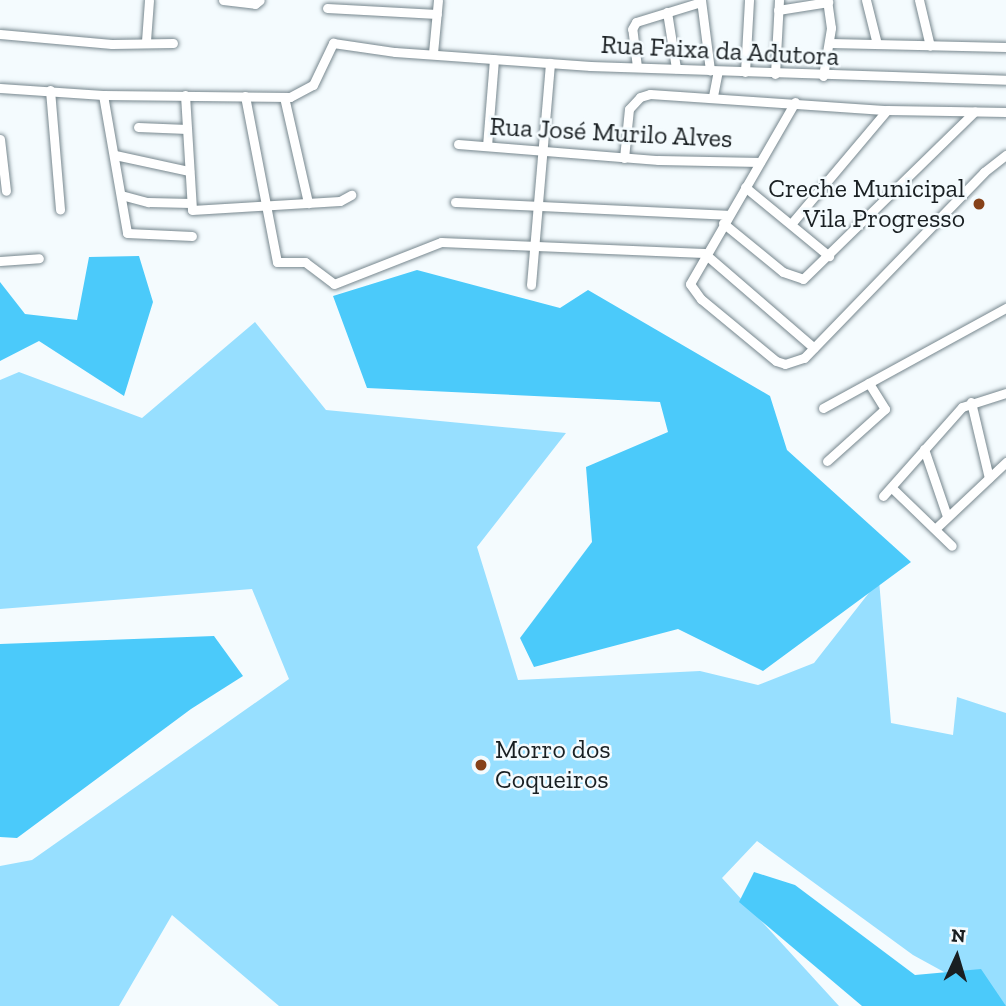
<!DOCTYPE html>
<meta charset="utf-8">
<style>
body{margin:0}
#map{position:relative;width:1006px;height:1006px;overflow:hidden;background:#f4fbfe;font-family:"Zilla Slab",serif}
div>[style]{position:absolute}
.green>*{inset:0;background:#97dfff}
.forest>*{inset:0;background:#4bcafa}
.roads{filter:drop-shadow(0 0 2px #77878e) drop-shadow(0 0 2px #77878e)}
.minor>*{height:9px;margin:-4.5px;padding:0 4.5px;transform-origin:4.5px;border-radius:4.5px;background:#fff}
.dots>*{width:19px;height:19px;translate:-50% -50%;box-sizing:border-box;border:4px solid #f4fbfe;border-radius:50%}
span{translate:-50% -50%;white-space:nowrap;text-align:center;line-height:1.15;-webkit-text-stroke:5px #f4fbfe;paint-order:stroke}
.street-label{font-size:26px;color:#191f22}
.poi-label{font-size:26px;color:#191f22}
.right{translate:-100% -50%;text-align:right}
.left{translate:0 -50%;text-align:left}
.north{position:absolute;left:922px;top:922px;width:70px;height:70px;-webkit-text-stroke:5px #f4fbfe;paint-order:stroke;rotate:4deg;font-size:19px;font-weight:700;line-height:28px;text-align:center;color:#191f22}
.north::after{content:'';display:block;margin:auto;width:24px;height:32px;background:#191f22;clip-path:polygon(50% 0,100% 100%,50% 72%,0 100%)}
</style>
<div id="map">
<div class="green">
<div style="clip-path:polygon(255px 322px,326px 410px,566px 433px,477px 547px,518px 680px,700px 671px,758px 685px,814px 663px,879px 580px,891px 723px,953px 735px,957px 697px,1006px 713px,1006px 1006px,913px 955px,757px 841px,722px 878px,839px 1006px,279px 1006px,172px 915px,119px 1006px,0 1006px,0 866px,32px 860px,289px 679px,252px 589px,0 609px,0 380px,19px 372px,142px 418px)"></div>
</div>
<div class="forest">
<div style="clip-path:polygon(139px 256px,153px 302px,124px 396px,39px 341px,0 361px,0 282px,25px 314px,77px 320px,89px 257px)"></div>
<div style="clip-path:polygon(417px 270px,560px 308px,588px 290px,770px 396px,787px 450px,911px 562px,763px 671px,678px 629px,534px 667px,520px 638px,592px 542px,586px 467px,668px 432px,660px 402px,367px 388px,333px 296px)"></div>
<div style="clip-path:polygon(214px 636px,243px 676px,191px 709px,17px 838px,0 837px,0 644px)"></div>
<div style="clip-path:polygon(754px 872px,795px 885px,915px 975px,981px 969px,1006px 1006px,862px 1006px,739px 902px)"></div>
</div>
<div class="roads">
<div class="minor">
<div style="left:223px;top:0;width:32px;rotate:7deg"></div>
<div style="left:255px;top:4px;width:6px;rotate:-39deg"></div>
<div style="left:701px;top:0;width:71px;rotate:82.7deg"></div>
<div style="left:866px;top:0;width:45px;rotate:76deg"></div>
<div style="left:919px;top:0;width:47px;rotate:76.6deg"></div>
<div style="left:327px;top:8px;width:110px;rotate:3.1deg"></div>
<div style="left:778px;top:10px;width:51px;rotate:-9.1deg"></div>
<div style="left:667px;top:12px;width:57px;rotate:80.9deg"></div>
<div style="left:0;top:34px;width:112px;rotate:5.1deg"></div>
<div style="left:112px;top:44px;width:61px;rotate:-0.9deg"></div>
<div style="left:146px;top:41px;width:41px;rotate:-85.8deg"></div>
<div style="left:830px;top:43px;width:176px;rotate:1.3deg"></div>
<div style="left:433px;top:53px;width:53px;rotate:-84.6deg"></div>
<div style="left:637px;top:67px;width:38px;rotate:-97deg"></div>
<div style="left:632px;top:29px;width:8px;rotate:-60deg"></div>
<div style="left:636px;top:22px;width:68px;rotate:-17.1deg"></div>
<div style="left:745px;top:72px;width:72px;rotate:-86.8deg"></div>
<div style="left:775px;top:74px;width:74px;rotate:-86.9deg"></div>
<div style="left:823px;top:76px;width:49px;rotate:-80.5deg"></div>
<div style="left:831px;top:28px;width:28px;rotate:-98deg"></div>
<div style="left:0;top:88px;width:103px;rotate:3.9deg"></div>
<div style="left:103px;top:95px;width:140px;rotate:80.1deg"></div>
<div style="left:127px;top:233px;width:65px;rotate:2.6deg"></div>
<div style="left:50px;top:90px;width:120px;rotate:85.2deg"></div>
<div style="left:103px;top:95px;width:187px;rotate:0.6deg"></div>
<div style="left:290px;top:97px;width:26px;rotate:-28deg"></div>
<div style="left:313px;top:85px;width:47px;rotate:-64.5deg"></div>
<div style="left:333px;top:43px;width:63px;rotate:8.3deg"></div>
<div style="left:395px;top:52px;width:196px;rotate:4.1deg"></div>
<div style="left:590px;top:66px;width:416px;rotate:1.9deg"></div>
<div style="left:185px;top:95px;width:115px;rotate:86.5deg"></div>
<div style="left:192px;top:210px;width:148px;rotate:-3.5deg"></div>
<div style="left:340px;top:201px;width:13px;rotate:-29deg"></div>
<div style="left:245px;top:96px;width:169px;rotate:79.1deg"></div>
<div style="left:277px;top:262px;width:28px"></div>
<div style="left:305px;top:262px;width:36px;rotate:37deg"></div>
<div style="left:334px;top:284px;width:115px;rotate:-21.4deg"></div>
<div style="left:441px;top:242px;width:263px;rotate:2.4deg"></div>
<div style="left:704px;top:253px;width:145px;rotate:40.8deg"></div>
<div style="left:713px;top:96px;width:25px;rotate:-79deg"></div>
<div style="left:284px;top:97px;width:109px;rotate:77.2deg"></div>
<div style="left:795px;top:102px;width:210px;rotate:120deg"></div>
<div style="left:690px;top:284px;width:19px;rotate:54deg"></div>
<div style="left:701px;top:299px;width:97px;rotate:39.6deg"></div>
<div style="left:776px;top:361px;width:9px;rotate:18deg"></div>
<div style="left:785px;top:364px;width:20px;rotate:-18deg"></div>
<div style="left:804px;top:358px;width:259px;rotate:-45.9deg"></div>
<div style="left:984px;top:172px;width:28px;rotate:-38deg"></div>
<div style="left:138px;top:127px;width:49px;rotate:2.3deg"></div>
<div style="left:0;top:139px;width:52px;rotate:83.4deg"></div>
<div style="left:458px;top:144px;width:201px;rotate:4.6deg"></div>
<div style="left:658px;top:160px;width:102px;rotate:1.1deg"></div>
<div style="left:487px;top:146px;width:87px;rotate:-85.4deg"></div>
<div style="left:115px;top:155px;width:76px;rotate:12.2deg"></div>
<div style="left:624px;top:158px;width:49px;rotate:-84.2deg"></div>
<div style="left:629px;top:109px;width:16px;rotate:-47deg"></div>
<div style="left:640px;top:97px;width:10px;rotate:-17deg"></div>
<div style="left:650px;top:94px;width:238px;rotate:3.9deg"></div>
<div style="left:887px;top:110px;width:119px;rotate:1deg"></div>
<div style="left:745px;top:187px;width:109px;rotate:39.4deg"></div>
<div style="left:121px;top:195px;width:28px;rotate:15deg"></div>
<div style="left:148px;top:202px;width:43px;rotate:1.3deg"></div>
<div style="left:455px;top:202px;width:272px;rotate:2.7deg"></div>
<div style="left:723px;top:223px;width:77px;rotate:39.2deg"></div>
<div style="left:783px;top:272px;width:21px;rotate:19deg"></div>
<div style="left:803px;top:279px;width:240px;rotate:-44.3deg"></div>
<div style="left:791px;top:224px;width:149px;rotate:-49.9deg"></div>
<div style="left:0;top:261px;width:39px;rotate:-4deg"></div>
<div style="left:531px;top:285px;width:223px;rotate:-85.1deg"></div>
<div style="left:971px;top:402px;width:78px;rotate:76.7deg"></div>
<div style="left:823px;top:408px;width:209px;rotate:-28.7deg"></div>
<div style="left:924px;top:449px;width:71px;rotate:71.1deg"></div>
<div style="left:827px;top:461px;width:78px;rotate:-41.9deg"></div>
<div style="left:885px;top:409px;width:31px;rotate:-122deg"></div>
<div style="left:892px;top:488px;width:83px;rotate:44deg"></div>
<div style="left:883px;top:496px;width:119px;rotate:-48.4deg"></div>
<div style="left:962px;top:407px;width:46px;rotate:-17.7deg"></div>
<div style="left:935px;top:529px;width:98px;rotate:-43.3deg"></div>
</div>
</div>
<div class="dots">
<div style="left:979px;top:204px;background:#864119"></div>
<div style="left:481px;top:765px;background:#864119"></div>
</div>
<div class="street-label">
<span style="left:720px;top:51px;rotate:3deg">Rua Faixa da Adutora</span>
<span style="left:611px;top:133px;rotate:3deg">Rua José Murilo Alves</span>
</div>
<div class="poi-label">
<span class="right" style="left:965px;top:204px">Creche Municipal<br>Vila Progresso</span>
<span class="left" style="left:495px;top:765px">Morro dos<br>Coqueiros</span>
</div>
<div class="north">N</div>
</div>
